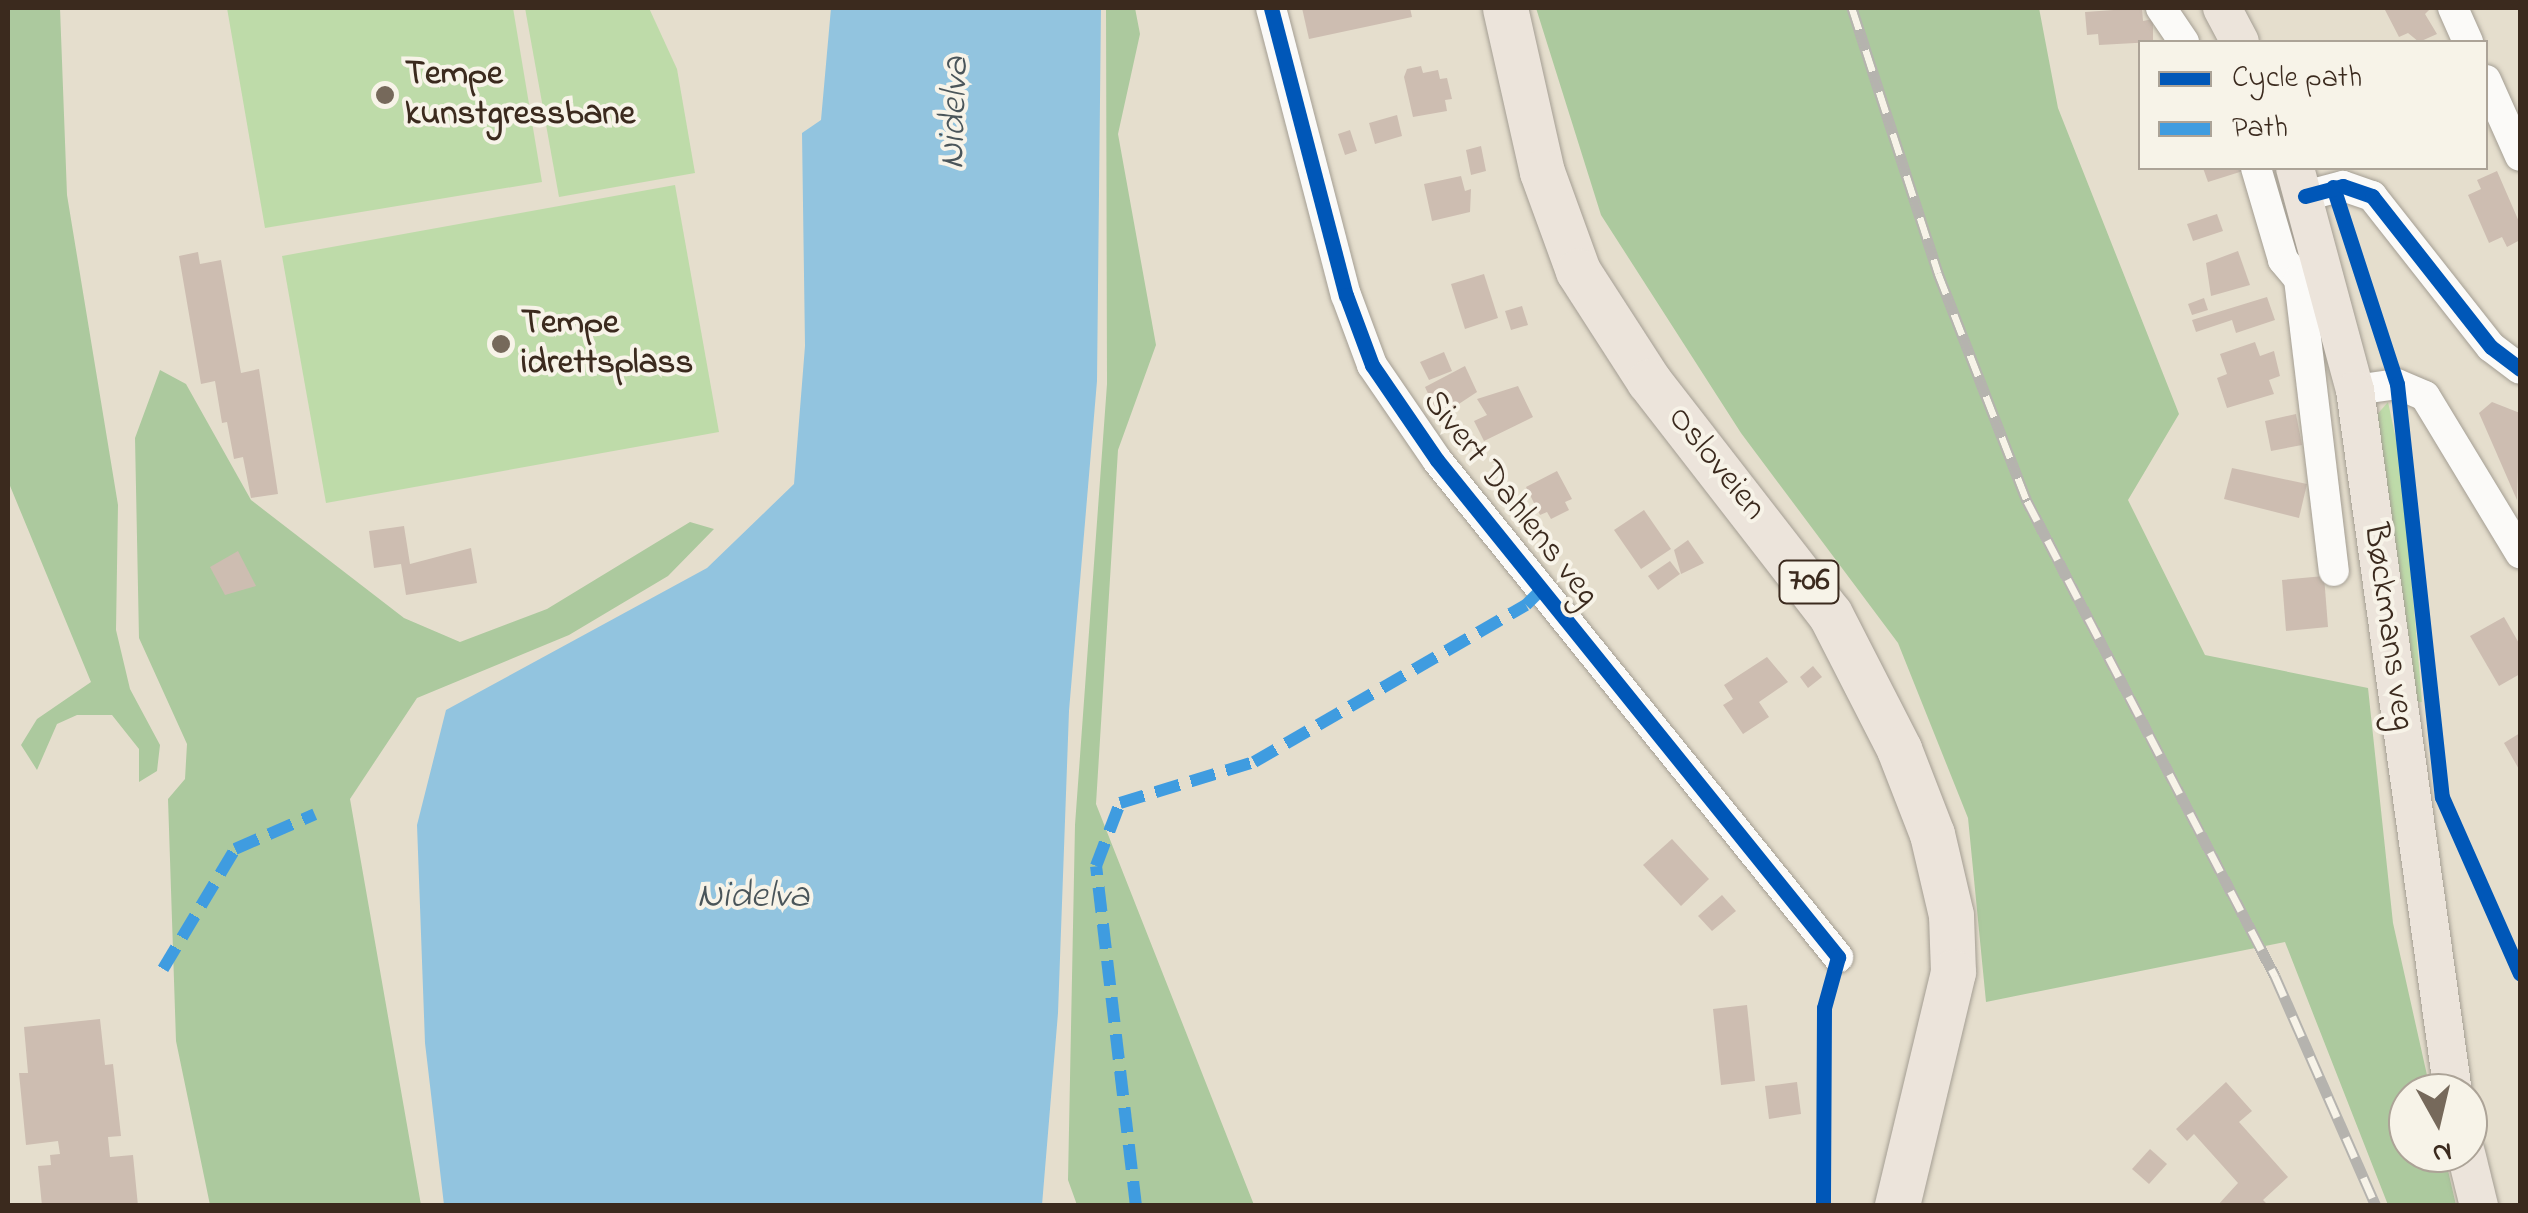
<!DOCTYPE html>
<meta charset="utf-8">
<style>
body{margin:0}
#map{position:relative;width:2528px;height:1213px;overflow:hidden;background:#e5decd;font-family:"Indie Flower",sans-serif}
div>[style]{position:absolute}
.green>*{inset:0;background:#bedba9}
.forest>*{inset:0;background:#acc99e}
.water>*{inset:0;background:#92c4df}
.building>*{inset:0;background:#cdbdb1}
.roads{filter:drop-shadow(0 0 2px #a49e93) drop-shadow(0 0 2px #a49e93)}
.minor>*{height:30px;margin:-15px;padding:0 15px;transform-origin:15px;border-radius:15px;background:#fbfaf8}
.major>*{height:38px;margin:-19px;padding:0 19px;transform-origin:19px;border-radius:19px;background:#ece4db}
.highway>*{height:45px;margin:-22.5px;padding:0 22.5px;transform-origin:22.5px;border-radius:22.5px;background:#ece4db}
.rail>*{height:11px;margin-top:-5.5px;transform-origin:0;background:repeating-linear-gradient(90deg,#f7f3e8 0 22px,#b5b3ae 0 44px);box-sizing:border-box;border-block:2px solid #b5b3ae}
.quiet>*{height:12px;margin-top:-6px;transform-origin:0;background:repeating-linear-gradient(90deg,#3f9ce0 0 25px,transparent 0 37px)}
.cycleway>*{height:15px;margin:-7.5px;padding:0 7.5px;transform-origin:7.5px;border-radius:7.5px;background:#0057b8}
.dots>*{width:28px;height:28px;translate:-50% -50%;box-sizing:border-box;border:5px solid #f7f3e8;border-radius:50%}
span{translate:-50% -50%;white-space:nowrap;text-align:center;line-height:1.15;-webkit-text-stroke:8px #f7f3e8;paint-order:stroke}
.shield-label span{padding:2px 8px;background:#f7f3e8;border:2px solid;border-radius:8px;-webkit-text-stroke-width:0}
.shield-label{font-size:32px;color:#3b2a1e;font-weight:700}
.poi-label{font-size:35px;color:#3b2a1e;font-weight:700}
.left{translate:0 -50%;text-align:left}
.street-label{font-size:35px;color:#3b2a1e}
.water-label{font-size:38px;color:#4a555a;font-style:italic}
.frame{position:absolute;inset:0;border:10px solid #3b2a1e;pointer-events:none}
.legend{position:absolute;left:2138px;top:40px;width:350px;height:130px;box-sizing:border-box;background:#f7f3e8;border:2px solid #aca397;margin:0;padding:12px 18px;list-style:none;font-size:30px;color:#3b2a1e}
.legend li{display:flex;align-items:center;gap:20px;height:50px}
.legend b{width:50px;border:2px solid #aca397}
.north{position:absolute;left:2388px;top:1073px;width:100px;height:100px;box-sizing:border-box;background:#f7f3e8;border:2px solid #aca397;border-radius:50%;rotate:172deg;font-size:28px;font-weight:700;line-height:40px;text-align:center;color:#3b2a1e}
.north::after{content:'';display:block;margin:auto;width:35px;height:45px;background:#76695b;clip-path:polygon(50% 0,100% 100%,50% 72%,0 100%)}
</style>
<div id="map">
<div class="green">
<div style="clip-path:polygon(227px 8px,513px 8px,542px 182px,265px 228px)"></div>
<div style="clip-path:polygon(525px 8px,649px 8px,677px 69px,695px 173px,559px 197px)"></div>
<div style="clip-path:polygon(675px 185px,719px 432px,326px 503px,282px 256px)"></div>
<div style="clip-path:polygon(2388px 402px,2402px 467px,2422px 702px,2414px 703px,2375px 417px)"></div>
</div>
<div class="forest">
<div style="clip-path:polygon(8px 8px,60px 8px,67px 195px,118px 505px,116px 630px,130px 689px,160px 745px,157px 771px,139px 782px,139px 749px,112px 715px,77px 715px,57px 724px,37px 770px,21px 745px,37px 719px,91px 682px,8px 481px)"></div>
<div style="clip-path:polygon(1106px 8px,1135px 8px,1140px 34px,1118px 134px,1156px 345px,1118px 450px,1096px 804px,1254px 1205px,1077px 1205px,1068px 1180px,1075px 825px,1107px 384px)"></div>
<div style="clip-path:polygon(1536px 8px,2039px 8px,2058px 108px,2179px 414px,2128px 500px,2205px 655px,2368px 688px,2393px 923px,2431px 1093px,2408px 1093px,2408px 1153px,2444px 1153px,2456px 1205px,2388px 1205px,2285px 942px,1986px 1002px,1968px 818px,1898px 643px,1741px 433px,1601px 215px)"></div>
<div style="clip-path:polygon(160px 370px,186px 384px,251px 500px,404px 618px,460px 642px,547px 609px,690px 522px,714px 529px,668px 576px,569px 635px,417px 698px,350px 799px,421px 1205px,210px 1205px,176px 1041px,168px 799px,185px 779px,187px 744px,139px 638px,135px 438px)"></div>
</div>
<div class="water">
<div style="clip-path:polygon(831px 8px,1101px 8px,1097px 381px,1069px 711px,1058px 1013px,1042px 1205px,444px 1205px,425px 1043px,417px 825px,446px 710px,707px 568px,794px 484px,805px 346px,802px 133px,821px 120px)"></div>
</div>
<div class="building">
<div style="clip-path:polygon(1302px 8px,1410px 8px,1412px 17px,1309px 39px)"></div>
<div style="clip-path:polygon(2142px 8px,2143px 21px,2153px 19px,2153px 42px,2099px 45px,2098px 34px,2087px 35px,2085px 12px)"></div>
<div style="clip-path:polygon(2384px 8px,2431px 8px,2425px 14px,2437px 34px,2419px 42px,2408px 33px,2399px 37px)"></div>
<div style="clip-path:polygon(1421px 66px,1423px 73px,1438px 70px,1440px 79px,1447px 78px,1452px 99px,1445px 100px,1447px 111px,1413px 117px,1404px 77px,1407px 69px)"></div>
<div style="clip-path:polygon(1397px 115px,1402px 136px,1375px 144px,1369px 123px)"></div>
<div style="clip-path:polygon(1350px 130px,1357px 151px,1345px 155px,1338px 134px)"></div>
<div style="clip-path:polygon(1481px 146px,1486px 171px,1471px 175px,1466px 150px)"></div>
<div style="clip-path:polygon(2203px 168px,2242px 168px,2243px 171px,2208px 182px)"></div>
<div style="clip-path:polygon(2497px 171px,2520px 224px,2520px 240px,2507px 247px,2502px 237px,2489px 243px,2468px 195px,2481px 189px,2477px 180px)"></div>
<div style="clip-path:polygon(1461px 176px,1465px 191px,1471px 189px,1470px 212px,1432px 221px,1424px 184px)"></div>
<div style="clip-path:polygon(2217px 214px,2223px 231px,2193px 241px,2187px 224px)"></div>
<div style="clip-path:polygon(2238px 251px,2250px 285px,2211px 296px,2206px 263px)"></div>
<div style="clip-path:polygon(198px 252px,200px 264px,221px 260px,241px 373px,259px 369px,278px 494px,251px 498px,243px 457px,234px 459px,227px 422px,222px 423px,215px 381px,201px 384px,179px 256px)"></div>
<div style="clip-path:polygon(1484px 274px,1498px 318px,1465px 329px,1451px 284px)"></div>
<div style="clip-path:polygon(2267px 297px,2275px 320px,2236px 333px,2232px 320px,2196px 332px,2192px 320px)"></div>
<div style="clip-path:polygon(2204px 298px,2208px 310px,2192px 315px,2188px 304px)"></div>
<div style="clip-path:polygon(1522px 306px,1528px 325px,1511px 330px,1505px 311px)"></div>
<div style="clip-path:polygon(2255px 342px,2260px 356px,2274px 351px,2280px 376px,2269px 380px,2274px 394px,2227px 408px,2217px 378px,2227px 374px,2220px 354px)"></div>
<div style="clip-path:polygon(1444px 352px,1452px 371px,1429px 380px,1420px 362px)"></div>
<div style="clip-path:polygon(1465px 366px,1477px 392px,1439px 417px,1425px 387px)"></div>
<div style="clip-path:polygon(1518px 386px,1533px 417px,1484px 441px,1474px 421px,1487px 415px,1477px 399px)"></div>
<div style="clip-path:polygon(2492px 402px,2520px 413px,2517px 500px,2479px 413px)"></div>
<div style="clip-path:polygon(2296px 414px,2302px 445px,2271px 451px,2265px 421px)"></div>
<div style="clip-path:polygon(2232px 468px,2307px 484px,2299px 518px,2224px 499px)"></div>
<div style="clip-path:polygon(1557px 471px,1572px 499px,1565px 502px,1569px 510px,1551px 519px,1547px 512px,1540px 515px,1526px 487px)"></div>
<div style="clip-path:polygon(1644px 510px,1671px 549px,1641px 569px,1614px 530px)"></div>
<div style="clip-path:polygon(404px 526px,410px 564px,471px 548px,477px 583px,406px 595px,401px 564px,374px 568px,369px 531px)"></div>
<div style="clip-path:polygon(1688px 540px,1704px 563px,1681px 574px,1674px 550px)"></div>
<div style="clip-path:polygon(238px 551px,256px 586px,225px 595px,210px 567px)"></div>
<div style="clip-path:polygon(1670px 561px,1680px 574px,1658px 590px,1648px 576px)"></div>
<div style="clip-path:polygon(2324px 576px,2328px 627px,2286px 631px,2282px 580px)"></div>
<div style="clip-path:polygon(2504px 617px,2520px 645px,2520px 674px,2499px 686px,2470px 636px)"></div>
<div style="clip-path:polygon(1767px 657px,1788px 682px,1759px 702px,1769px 717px,1743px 734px,1723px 705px,1733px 699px,1724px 685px)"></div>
<div style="clip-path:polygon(1813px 666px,1822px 677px,1808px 688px,1800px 677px)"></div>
<div style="clip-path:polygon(2520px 733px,2520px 771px,2504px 743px)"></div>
<div style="clip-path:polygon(1672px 839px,1709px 879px,1681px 906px,1643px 865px)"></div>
<div style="clip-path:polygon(1722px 895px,1736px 911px,1712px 931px,1698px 916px)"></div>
<div style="clip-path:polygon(1747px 1005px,1755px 1081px,1721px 1085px,1713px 1009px)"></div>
<div style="clip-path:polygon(100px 1019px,105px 1065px,113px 1064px,121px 1136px,108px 1137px,110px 1157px,133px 1155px,138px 1206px,42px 1206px,38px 1166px,51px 1165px,50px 1155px,60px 1154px,58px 1141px,26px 1145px,19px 1073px,28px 1073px,24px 1027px)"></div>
<div style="clip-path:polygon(1797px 1082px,1801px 1114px,1769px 1119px,1765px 1086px)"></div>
<div style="clip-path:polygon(2226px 1082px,2252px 1111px,2239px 1122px,2288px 1177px,2263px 1200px,2269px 1206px,2217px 1206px,2238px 1183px,2194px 1134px,2187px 1141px,2176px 1129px)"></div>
<div style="clip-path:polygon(2150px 1149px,2167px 1164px,2149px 1184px,2132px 1169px)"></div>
</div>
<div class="roads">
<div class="minor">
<div style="left:1271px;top:8px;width:297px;rotate:75.4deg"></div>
<div style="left:1346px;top:295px;width:75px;rotate:69.6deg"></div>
<div style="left:1372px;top:365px;width:115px;rotate:55.6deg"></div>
<div style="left:1437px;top:460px;width:639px;rotate:51.1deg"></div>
<div style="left:2161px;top:8px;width:41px;rotate:55.9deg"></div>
<div style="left:2453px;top:8px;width:37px;rotate:66deg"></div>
<div style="left:2486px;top:80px;width:83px;rotate:65.9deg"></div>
<div style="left:2256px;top:168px;width:96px;rotate:73.6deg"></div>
<div style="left:2283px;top:260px;width:25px;rotate:50deg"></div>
<div style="left:2299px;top:279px;width:18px;rotate:3deg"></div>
<div style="left:2305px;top:196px;width:39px;rotate:-15deg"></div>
<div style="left:2343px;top:186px;width:31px;rotate:19deg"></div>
<div style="left:2372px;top:196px;width:192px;rotate:51.8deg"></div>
<div style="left:2491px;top:347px;width:36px;rotate:37deg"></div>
<div style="left:2299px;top:279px;width:294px;rotate:83.2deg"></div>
<div style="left:2355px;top:390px;width:42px;rotate:-8.1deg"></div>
<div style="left:2397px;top:384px;width:30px;rotate:23deg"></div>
<div style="left:2425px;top:396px;width:184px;rotate:58.8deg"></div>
</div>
<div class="major">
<div style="left:2222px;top:8px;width:38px;rotate:62deg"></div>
<div style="left:2295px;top:168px;width:230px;rotate:74.9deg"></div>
<div style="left:2355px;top:390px;width:710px;rotate:82.06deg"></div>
<div style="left:2466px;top:1153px;width:55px;rotate:76.2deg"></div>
</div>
<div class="highway">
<div style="left:1505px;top:8px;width:168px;rotate:77.3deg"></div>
<div style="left:1542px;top:172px;width:105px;rotate:70deg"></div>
<div style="left:1578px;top:271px;width:131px;rotate:57.2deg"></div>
<div style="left:1649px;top:381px;width:295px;rotate:52.2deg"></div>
<div style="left:1830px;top:614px;width:152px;rotate:62.9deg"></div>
<div style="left:1899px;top:749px;width:91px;rotate:68.8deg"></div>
<div style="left:1932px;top:834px;width:83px;rotate:76.8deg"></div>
<div style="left:1951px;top:915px;width:57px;rotate:88deg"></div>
<div style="left:1953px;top:972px;width:241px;rotate:103.5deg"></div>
</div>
</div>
<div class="rail">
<div style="left:1852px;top:8px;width:279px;rotate:72deg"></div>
<div style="left:1938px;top:273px;width:245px;rotate:68.7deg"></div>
<div style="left:2027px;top:501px;width:536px;rotate:62.43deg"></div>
<div style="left:2275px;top:976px;width:251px;rotate:66.3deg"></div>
</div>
<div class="quiet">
<div style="left:163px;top:969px;width:140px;rotate:-59deg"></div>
<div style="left:235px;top:849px;width:87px;rotate:-23.6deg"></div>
<div style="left:1136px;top:1206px;width:342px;rotate:-96.7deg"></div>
<div style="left:1096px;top:866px;width:67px;rotate:-69.1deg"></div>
<div style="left:1120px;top:803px;width:140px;rotate:-17deg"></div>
<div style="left:1254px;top:762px;width:314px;rotate:-30deg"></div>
<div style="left:1526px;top:605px;width:23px;rotate:-45deg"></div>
</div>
<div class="cycleway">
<div style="left:1271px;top:8px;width:297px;rotate:75.4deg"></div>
<div style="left:1346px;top:295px;width:75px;rotate:69.6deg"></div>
<div style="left:1372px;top:365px;width:115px;rotate:55.6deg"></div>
<div style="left:1437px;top:460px;width:639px;rotate:51.1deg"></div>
<div style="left:1838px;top:957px;width:53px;rotate:105.4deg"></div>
<div style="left:1824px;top:1008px;width:198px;rotate:90.3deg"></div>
<div style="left:2333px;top:187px;width:207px;rotate:72deg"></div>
<div style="left:2397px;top:384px;width:415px;rotate:83.8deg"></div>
<div style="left:2442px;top:797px;width:193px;rotate:66.2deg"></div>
<div style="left:2305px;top:196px;width:39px;rotate:-15deg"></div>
<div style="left:2343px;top:186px;width:31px;rotate:19deg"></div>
<div style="left:2372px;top:196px;width:192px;rotate:51.8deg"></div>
<div style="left:2491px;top:347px;width:36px;rotate:37deg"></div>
</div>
<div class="dots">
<div style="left:385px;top:95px;background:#76695b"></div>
<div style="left:501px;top:344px;background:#76695b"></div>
</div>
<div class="shield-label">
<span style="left:1809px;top:582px">706</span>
</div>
<div class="poi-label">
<span class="left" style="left:405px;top:95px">Tempe<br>kunstgressbane</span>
<span class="left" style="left:521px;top:344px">Tempe<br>idrettsplass</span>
</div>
<div class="street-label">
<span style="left:1716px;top:464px;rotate:51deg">Osloveien</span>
<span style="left:1510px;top:499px;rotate:52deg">Sivert Dahlens veg</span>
<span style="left:2388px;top:627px;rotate:82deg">Bøckmans veg</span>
</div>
<div class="water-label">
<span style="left:956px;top:113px;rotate:-88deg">Nidelva</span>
<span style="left:753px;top:898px">Nidelva</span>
</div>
<div class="frame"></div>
<ul class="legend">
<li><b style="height:12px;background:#0057b8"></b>Cycle path</li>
<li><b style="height:12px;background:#3f9ce0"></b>Path</li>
</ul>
<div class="north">N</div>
</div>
